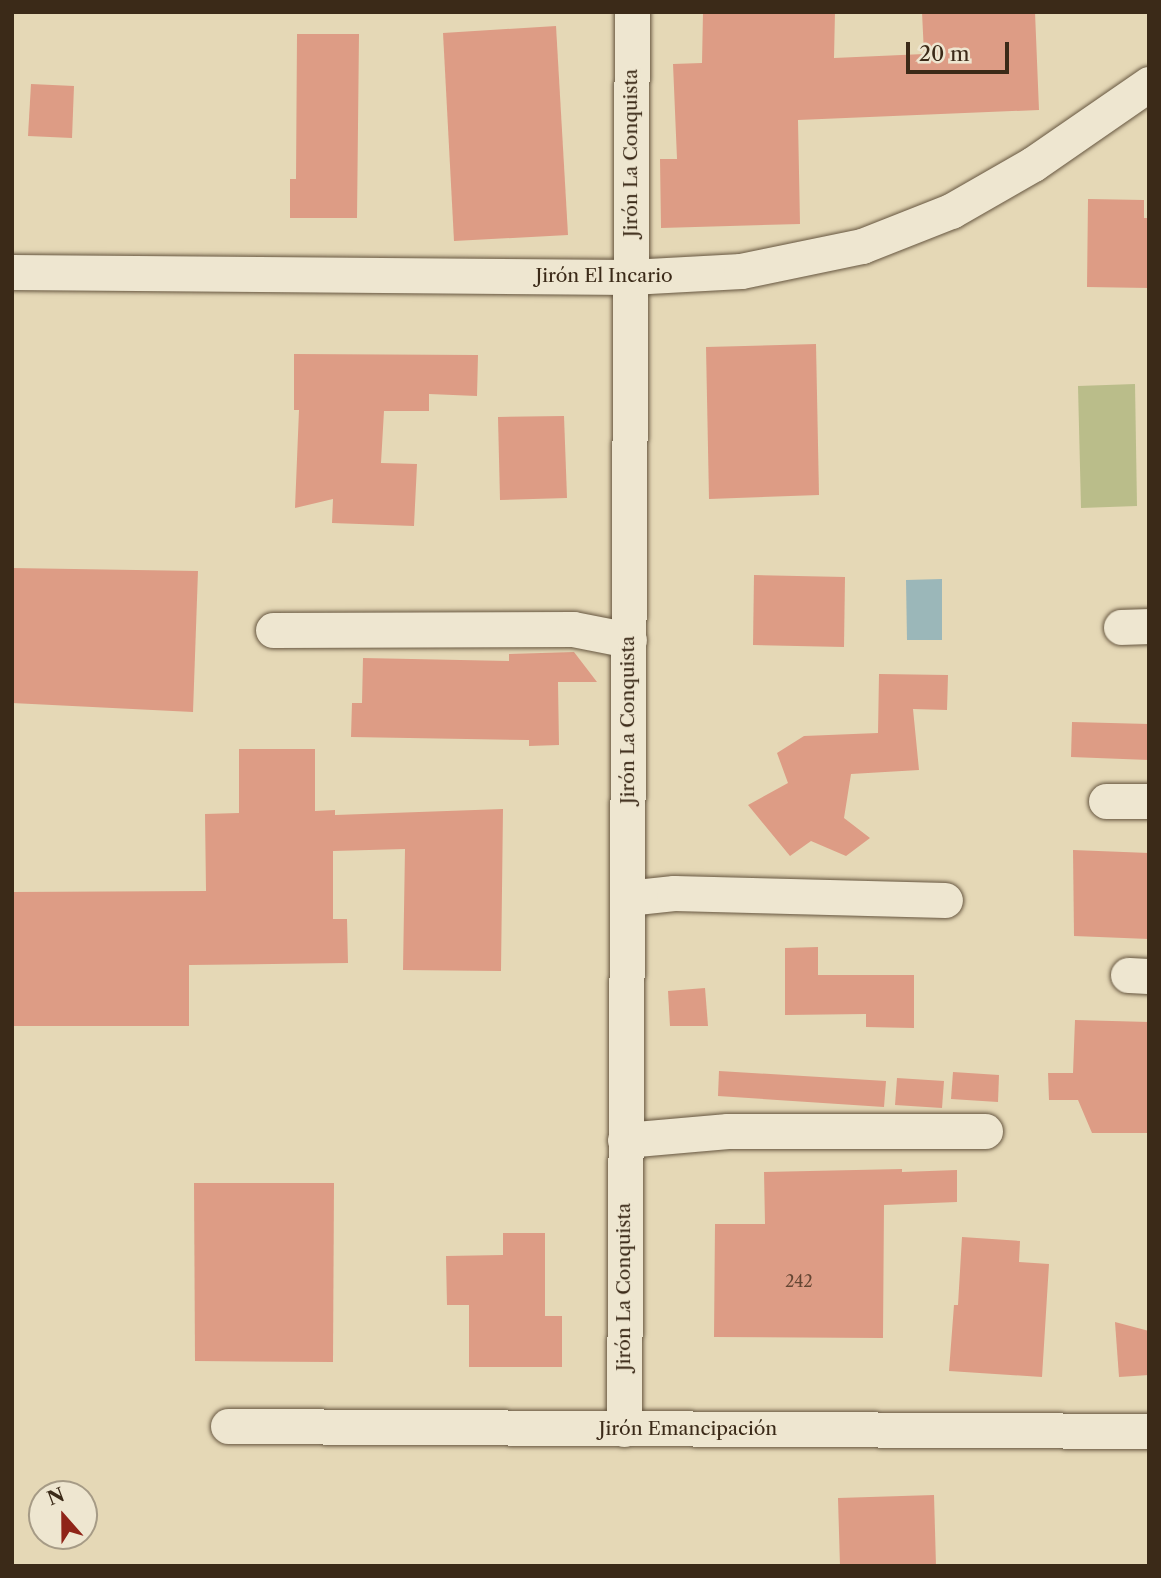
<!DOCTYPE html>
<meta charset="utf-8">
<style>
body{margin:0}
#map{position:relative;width:1161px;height:1578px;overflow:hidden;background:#e5d8b6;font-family:"Libre Caslon Text",serif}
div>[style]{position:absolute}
.green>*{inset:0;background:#babd8a}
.water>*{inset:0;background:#9bb7b9}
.building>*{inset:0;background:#dd9c85}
.roads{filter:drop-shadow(0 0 2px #665640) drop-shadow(0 0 2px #665640)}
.street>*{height:35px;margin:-17.5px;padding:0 17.5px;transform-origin:17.5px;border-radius:17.5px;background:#eee6d0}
span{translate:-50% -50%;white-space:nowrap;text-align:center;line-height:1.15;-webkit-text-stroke:6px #eee6d0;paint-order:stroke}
.number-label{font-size:16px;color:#644633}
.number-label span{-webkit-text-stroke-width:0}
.street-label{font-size:19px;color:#3b2a18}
.frame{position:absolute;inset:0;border:14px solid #3b2a18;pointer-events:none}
.north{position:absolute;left:28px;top:1480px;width:70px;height:70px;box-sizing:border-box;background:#eee6d0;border:2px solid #a69b86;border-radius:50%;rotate:339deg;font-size:19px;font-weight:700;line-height:28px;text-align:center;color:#3b2a18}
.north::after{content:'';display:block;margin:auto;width:24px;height:32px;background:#8f2418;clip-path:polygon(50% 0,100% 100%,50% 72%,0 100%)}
.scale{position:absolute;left:906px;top:42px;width:103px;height:32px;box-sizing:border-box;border:4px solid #3b2a18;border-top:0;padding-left:9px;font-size:21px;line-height:24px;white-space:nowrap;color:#3b2a18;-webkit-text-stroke:5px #eee6d0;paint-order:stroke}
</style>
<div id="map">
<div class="green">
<div style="clip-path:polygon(1135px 384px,1137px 506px,1081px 508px,1078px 386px)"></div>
</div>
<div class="water">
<div style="clip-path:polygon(942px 579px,942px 640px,907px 640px,906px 580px)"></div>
</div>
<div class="building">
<div style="clip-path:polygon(703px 12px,835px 12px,834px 58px,924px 54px,922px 12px,1035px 12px,1039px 110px,798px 120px,800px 224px,661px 228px,660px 159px,677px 159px,673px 64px,702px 63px)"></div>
<div style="clip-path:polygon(556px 26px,568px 235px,454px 241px,443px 33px)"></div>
<div style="clip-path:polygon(297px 34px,359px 34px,357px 218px,290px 218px,290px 179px,296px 179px)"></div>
<div style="clip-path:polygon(31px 84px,74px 86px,72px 138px,28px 136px)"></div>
<div style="clip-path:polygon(1088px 199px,1144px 200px,1144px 218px,1149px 218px,1149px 288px,1087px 287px)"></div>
<div style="clip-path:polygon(816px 344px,819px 495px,709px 499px,706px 347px)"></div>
<div style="clip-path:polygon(294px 354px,478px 355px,477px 396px,429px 394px,429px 411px,384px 411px,381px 463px,417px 464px,414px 526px,332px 523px,333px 499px,295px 508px,299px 410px,294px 410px)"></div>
<div style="clip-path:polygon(564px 416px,567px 498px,500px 500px,498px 417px)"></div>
<div style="clip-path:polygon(12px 568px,198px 571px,193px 712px,12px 703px)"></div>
<div style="clip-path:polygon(754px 575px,845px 577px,844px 647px,753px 645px)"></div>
<div style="clip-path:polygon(574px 652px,597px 682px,558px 682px,559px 745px,529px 746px,529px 740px,351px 737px,352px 703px,362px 703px,363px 658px,509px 661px,509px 654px)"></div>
<div style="clip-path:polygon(879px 674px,948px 675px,947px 710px,913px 709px,919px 770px,851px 774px,844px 818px,870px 838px,846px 856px,811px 841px,790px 856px,748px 805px,788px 783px,777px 753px,804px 736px,878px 733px)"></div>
<div style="clip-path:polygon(1072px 722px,1149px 724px,1149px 760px,1071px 757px)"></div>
<div style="clip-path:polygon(239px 749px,315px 749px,315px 811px,335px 810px,335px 815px,503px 809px,501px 971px,403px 970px,405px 849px,333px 851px,333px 919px,347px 919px,348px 963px,189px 965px,189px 1026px,12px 1026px,12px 892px,206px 891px,205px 814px,239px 813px)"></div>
<div style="clip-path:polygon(1073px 850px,1149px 853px,1149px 939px,1074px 936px)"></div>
<div style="clip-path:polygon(818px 947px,818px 975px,914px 975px,914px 1028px,866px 1027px,866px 1014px,785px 1015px,785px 948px)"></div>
<div style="clip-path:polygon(705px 988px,708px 1026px,670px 1026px,668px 991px)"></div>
<div style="clip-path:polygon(1075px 1020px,1149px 1022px,1149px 1133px,1092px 1133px,1078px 1100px,1049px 1100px,1048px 1073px,1073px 1073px)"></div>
<div style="clip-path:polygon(719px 1071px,886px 1081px,884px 1107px,718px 1096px)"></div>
<div style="clip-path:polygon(953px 1072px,999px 1075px,998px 1102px,951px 1099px)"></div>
<div style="clip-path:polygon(897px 1078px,944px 1081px,942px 1108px,895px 1105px)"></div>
<div style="clip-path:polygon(902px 1169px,902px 1172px,957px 1170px,957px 1202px,884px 1205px,883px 1338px,714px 1337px,715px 1224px,765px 1224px,764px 1172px)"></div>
<div style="clip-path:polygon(194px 1183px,334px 1183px,333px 1362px,195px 1361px)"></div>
<div style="clip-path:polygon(503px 1233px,545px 1233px,545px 1316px,562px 1316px,562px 1367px,469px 1367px,469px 1305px,447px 1305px,446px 1256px,503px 1255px)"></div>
<div style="clip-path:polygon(962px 1237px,1020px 1241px,1019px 1262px,1049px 1264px,1042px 1377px,949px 1371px,954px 1305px,958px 1305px)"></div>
<div style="clip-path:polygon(1115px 1322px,1149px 1331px,1149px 1375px,1119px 1377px)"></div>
<div style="clip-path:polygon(934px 1495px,936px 1566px,840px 1566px,838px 1498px)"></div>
</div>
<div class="roads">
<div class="street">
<div style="left:12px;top:272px;width:618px;rotate:0.46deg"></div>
<div style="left:630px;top:277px;width:111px;rotate:-3.1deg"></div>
<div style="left:741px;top:271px;width:124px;rotate:-11.7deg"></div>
<div style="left:862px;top:246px;width:96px;rotate:-21.5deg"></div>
<div style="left:951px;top:211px;width:95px;rotate:-29.8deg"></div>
<div style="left:1033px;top:164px;width:141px;rotate:-34.6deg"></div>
<div style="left:1121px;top:627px;width:28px;rotate:-2deg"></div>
<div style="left:273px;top:630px;width:300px;rotate:-0.2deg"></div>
<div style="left:573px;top:629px;width:57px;rotate:11.1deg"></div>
<div style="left:1106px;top:801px;width:43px"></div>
<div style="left:627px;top:898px;width:47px;rotate:-6.1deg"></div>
<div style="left:674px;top:893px;width:271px;rotate:1.5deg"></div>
<div style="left:1128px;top:975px;width:21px;rotate:3deg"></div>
<div style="left:625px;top:1140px;width:103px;rotate:-5deg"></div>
<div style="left:728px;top:1131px;width:257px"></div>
<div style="left:228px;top:1426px;width:921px;rotate:0.31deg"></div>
<div style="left:624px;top:1429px;width:1417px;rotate:-89.68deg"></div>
</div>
</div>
<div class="number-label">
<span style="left:799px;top:1281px">242</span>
</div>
<div class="street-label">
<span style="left:631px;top:153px;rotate:-90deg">Jirón La Conquista</span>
<span style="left:604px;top:276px">Jirón El Incario</span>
<span style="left:628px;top:720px;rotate:-90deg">Jirón La Conquista</span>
<span style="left:624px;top:1287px;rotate:-90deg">Jirón La Conquista</span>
<span style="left:688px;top:1429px">Jirón Emancipación</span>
</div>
<div class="frame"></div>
<div class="north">N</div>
<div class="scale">20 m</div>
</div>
